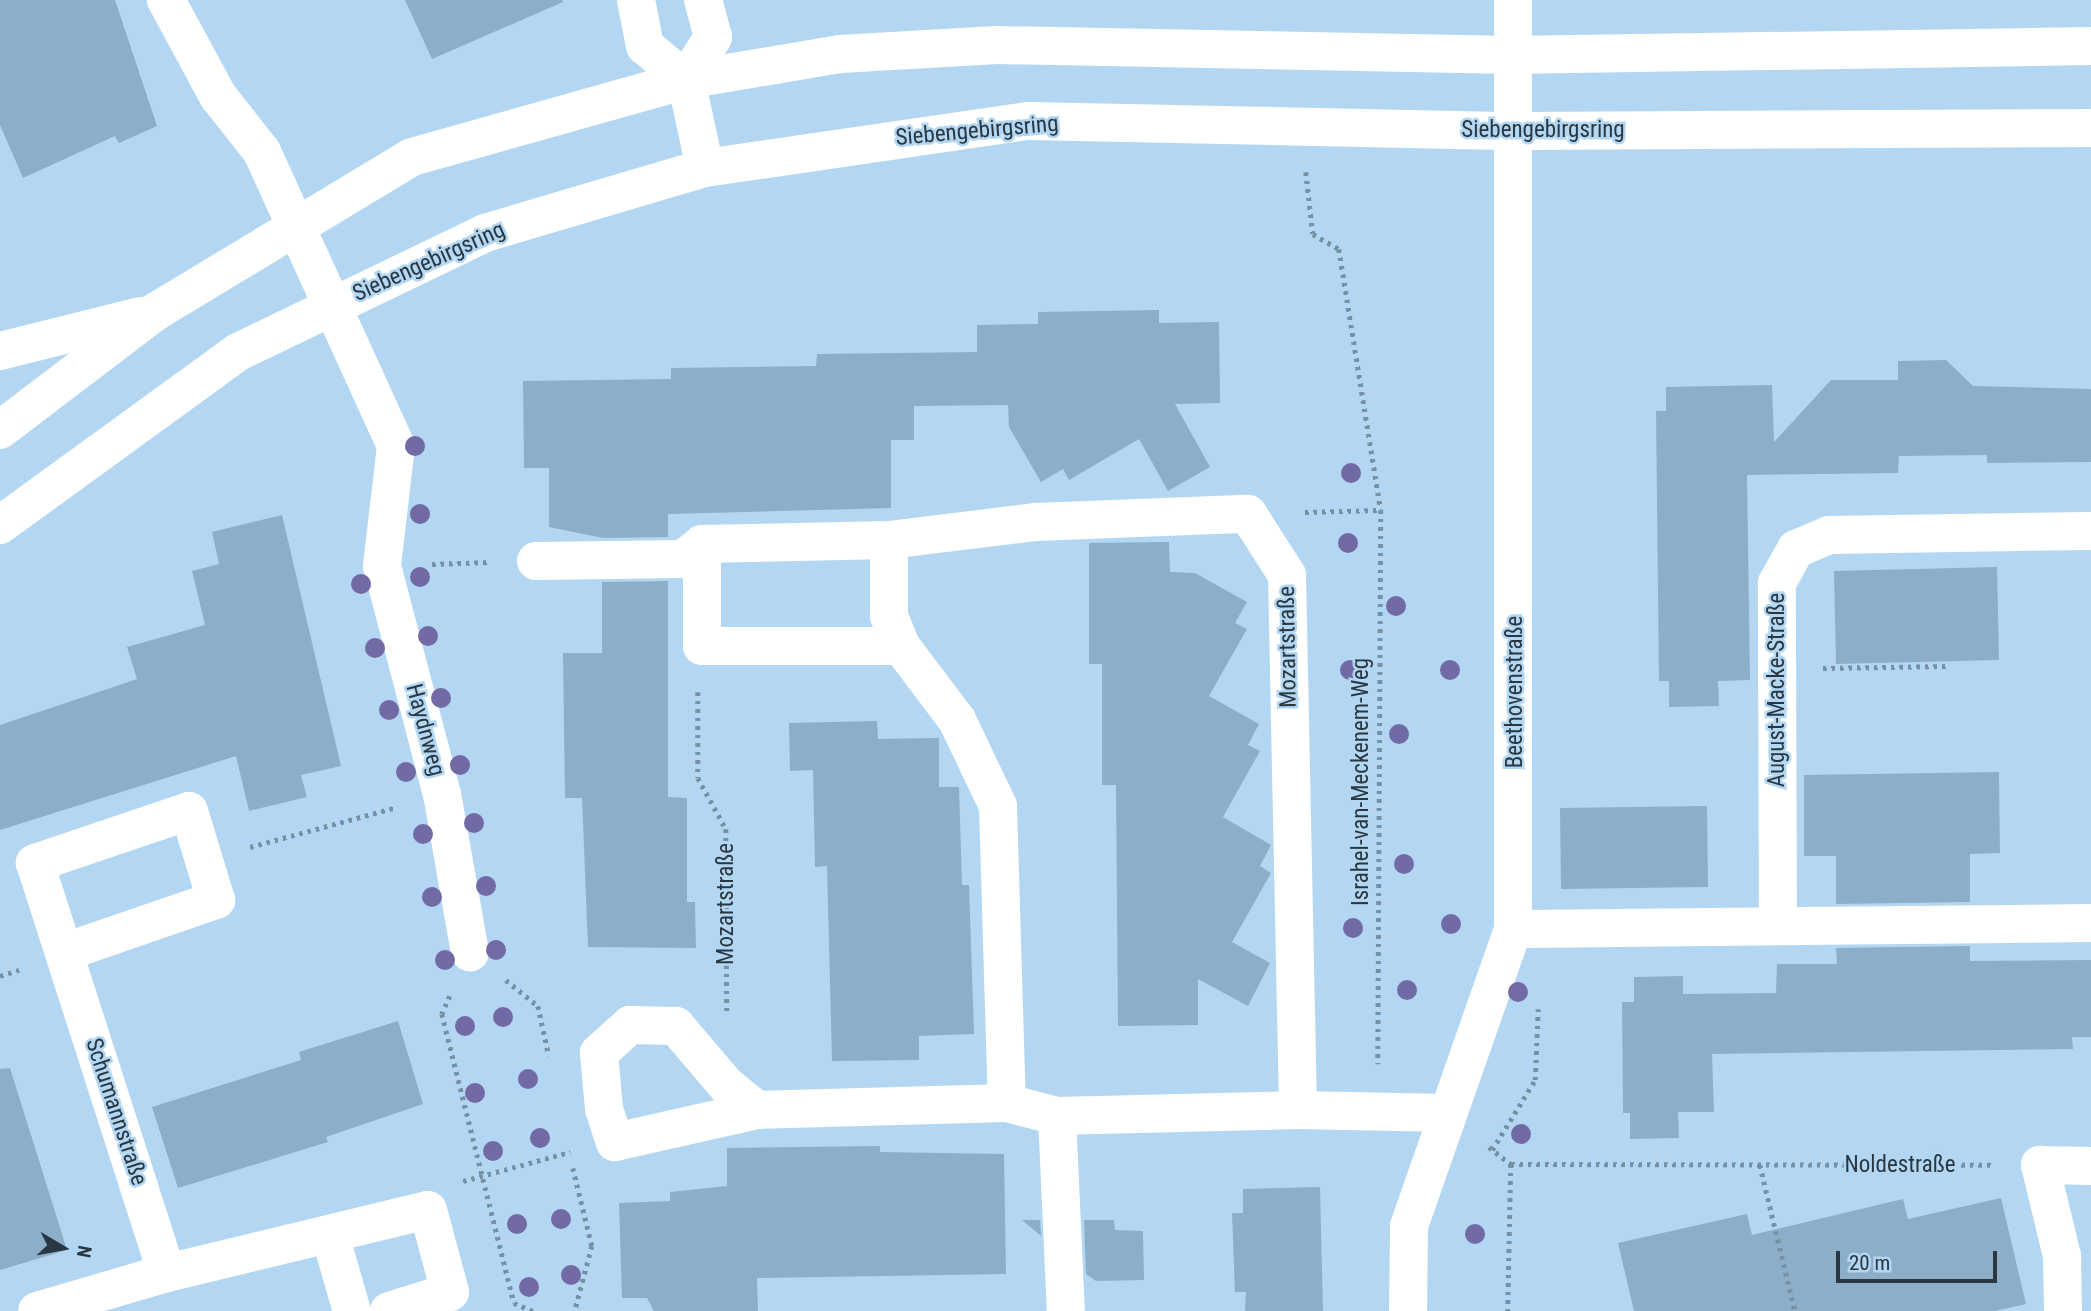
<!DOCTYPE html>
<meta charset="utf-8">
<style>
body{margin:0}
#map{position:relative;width:2091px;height:1311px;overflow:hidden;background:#b3d7f2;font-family:"Roboto Condensed",sans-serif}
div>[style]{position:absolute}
.building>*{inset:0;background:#8caec9}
.path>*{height:4.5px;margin-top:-2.25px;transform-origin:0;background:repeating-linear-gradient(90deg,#7691a4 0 3.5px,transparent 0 8.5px)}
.minor>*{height:38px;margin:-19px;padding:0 19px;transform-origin:19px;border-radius:19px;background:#fff}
.trees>*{width:20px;height:20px;margin:-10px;border-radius:50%;background:#716aa4}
span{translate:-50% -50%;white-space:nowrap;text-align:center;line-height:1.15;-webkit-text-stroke:5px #b3d7f2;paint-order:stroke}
.street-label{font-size:23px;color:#283741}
.north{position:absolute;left:28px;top:1213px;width:70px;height:70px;-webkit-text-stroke:5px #b3d7f2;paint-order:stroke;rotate:100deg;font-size:19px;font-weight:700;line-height:28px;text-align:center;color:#283741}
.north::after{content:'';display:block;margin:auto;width:24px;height:32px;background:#283741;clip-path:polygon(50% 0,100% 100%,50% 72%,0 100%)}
.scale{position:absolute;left:1836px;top:1251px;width:161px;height:32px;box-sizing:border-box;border:4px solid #283741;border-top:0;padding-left:9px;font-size:21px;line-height:24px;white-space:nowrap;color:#283741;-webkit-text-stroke:5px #b3d7f2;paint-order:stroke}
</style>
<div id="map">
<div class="building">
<div style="clip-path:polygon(0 0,115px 0,157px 126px,119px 143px,115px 136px,23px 178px,0 125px)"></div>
<div style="clip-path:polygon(405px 0,562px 0,563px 2px,432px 59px)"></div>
<div style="clip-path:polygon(1159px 310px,1159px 323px,1219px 322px,1220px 403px,1175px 404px,1210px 467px,1168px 491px,1139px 439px,1069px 480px,1063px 469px,1041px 482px,1009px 427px,1008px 405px,914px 406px,914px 440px,891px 440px,891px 508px,668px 514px,668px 537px,603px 538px,549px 527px,549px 468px,524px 468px,523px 381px,671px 379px,671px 368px,816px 366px,817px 354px,977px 352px,977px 325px,1038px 324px,1038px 312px)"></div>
<div style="clip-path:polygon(1946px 360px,1973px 386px,2091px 389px,2091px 462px,1987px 463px,1987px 455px,1899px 456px,1898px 473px,1747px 475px,1750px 680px,1718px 681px,1719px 706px,1669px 707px,1669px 681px,1659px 681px,1656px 411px,1666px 411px,1666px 387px,1772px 385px,1774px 442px,1831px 380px,1898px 380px,1898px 361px)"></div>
<div style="clip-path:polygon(282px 515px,341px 766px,301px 775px,307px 797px,249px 811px,236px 756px,0 830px,0 725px,137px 679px,127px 647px,205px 625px,192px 571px,219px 564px,212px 532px)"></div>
<div style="clip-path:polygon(1169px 542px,1170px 572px,1195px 573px,1247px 602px,1235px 623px,1247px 629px,1209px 696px,1259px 724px,1248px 745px,1260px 751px,1223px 817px,1271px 845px,1260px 866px,1271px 873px,1232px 942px,1270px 963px,1248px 1006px,1198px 979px,1198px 1025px,1118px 1026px,1116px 785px,1102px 785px,1102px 664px,1089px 664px,1089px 543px)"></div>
<div style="clip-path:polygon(1997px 567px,1999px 660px,1836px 664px,1834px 571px)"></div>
<div style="clip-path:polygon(668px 581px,668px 797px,687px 798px,687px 902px,695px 902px,696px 948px,588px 947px,582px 798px,565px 798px,563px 653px,602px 653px,602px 582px)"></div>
<div style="clip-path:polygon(877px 721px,878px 739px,939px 738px,939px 787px,959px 787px,962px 885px,969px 885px,974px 1034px,919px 1036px,919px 1060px,832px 1061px,827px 866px,815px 867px,813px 770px,790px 771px,789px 723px)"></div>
<div style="clip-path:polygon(1999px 772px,2000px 853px,1970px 854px,1970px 902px,1836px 904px,1836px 856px,1804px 856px,1804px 775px)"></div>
<div style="clip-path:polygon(1707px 806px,1708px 887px,1561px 889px,1560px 808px)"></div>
<div style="clip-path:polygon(1970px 946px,1970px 961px,2091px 960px,2091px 1037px,2072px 1037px,2073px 1049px,1712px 1054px,1714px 1112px,1678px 1112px,1679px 1138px,1630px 1139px,1630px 1113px,1623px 1113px,1622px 1002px,1634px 1002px,1634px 977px,1683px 976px,1683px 994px,1776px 993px,1777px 964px,1837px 964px,1836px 948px)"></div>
<div style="clip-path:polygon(398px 1021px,423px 1104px,326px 1137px,328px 1142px,178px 1188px,152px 1107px,301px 1060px,299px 1052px)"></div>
<div style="clip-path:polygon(10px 1068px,67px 1250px,0 1270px,0 1069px)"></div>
<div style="clip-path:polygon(880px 1146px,880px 1152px,1004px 1154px,1006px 1274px,757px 1278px,758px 1311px,654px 1311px,647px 1298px,622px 1298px,619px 1203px,670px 1201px,670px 1192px,727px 1186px,727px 1148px)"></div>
<div style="clip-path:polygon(1320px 1187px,1323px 1311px,1245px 1311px,1246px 1292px,1235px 1292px,1232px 1213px,1243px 1213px,1243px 1189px)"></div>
<div style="clip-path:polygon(2001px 1198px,2026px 1304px,1995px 1311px,1634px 1311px,1618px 1243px,1747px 1214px,1752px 1235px,1903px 1199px,1908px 1219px)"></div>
<div style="clip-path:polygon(1022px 1220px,1040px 1220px,1041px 1236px)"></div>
<div style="clip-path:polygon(1084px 1220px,1114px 1220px,1115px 1230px,1143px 1231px,1144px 1280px,1096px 1281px,1086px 1274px)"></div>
</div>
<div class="path">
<div style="left:1306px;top:172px;width:62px;rotate:83.6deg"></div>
<div style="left:1313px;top:234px;width:30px;rotate:30deg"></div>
<div style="left:1339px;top:249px;width:264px;rotate:80.9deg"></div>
<div style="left:1381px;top:510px;width:554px;rotate:90.31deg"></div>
<div style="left:1305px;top:512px;width:75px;rotate:-1.5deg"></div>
<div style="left:432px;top:564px;width:58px;rotate:-2deg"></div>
<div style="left:1823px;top:668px;width:125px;rotate:-0.9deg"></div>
<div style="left:698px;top:692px;width:86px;rotate:90deg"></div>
<div style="left:698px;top:778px;width:58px;rotate:61.2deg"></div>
<div style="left:726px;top:829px;width:183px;rotate:89.7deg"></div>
<div style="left:250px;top:847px;width:152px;rotate:-15.2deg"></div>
<div style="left:0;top:976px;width:20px;rotate:-18deg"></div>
<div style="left:506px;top:980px;width:41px;rotate:39.1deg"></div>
<div style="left:538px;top:1006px;width:51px;rotate:77.6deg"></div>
<div style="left:450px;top:996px;width:20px;rotate:114deg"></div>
<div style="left:442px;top:1014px;width:298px;rotate:76deg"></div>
<div style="left:514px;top:1303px;width:21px;rotate:23deg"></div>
<div style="left:1489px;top:1147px;width:28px;rotate:38deg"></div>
<div style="left:1511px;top:1164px;width:147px;rotate:91.2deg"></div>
<div style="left:1492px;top:1150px;width:82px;rotate:-58.4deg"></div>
<div style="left:1535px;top:1080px;width:71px;rotate:-87.6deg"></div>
<div style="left:1511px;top:1164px;width:482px;rotate:0.1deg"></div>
<div style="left:1760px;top:1165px;width:150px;rotate:76.5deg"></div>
<div style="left:573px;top:1168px;width:80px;rotate:76.3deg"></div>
<div style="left:592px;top:1246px;width:67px;rotate:104.7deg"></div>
<div style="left:463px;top:1181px;width:111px;rotate:-15.2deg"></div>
</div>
<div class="minor">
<div style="left:166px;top:0;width:109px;rotate:61.6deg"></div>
<div style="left:218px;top:96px;width:71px;rotate:51.8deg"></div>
<div style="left:262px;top:152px;width:323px;rotate:65.5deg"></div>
<div style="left:396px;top:446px;width:121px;rotate:96.7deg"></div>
<div style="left:382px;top:566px;width:236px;rotate:75.3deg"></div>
<div style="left:442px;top:794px;width:161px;rotate:80deg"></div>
<div style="left:636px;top:0;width:47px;rotate:78.9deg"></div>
<div style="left:645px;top:46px;width:53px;rotate:39.7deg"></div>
<div style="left:686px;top:80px;width:90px;rotate:77.8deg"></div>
<div style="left:686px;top:80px;width:51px;rotate:-57.9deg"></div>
<div style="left:713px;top:37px;width:38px;rotate:-105deg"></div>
<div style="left:0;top:351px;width:144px;rotate:-14deg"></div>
<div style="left:0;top:430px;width:195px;rotate:-37.3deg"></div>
<div style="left:155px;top:312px;width:300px;rotate:-31.1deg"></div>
<div style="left:412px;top:157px;width:285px;rotate:-15.7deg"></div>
<div style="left:686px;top:80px;width:156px;rotate:-9.6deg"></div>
<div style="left:840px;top:54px;width:157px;rotate:-3.3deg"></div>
<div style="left:997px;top:45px;width:516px;rotate:1.11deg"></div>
<div style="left:1513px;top:55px;width:578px;rotate:-0.89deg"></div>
<div style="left:0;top:525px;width:294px;rotate:-36deg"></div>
<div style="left:238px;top:352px;width:274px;rotate:-25.7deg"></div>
<div style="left:485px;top:233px;width:229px;rotate:-16.5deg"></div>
<div style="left:705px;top:168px;width:326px;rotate:-8.3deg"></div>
<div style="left:1028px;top:121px;width:486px;rotate:1.2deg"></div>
<div style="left:1514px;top:131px;width:577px;rotate:-0.3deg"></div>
<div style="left:889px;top:540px;width:76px;rotate:90deg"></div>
<div style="left:889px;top:616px;width:32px;rotate:68deg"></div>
<div style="left:901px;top:646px;width:93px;rotate:52.9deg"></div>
<div style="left:957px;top:720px;width:95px;rotate:64.5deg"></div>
<div style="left:998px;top:806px;width:297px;rotate:88.3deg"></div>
<div style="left:702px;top:544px;width:102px;rotate:90deg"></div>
<div style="left:702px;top:646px;width:199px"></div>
<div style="left:536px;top:561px;width:147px;rotate:-0.8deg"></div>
<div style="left:683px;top:559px;width:24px;rotate:-38deg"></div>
<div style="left:702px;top:544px;width:187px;rotate:-1.2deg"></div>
<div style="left:889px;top:540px;width:147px;rotate:-7deg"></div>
<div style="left:1035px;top:522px;width:213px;rotate:-2.2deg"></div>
<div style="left:1248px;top:514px;width:72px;rotate:57.4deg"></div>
<div style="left:1287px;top:575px;width:535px;rotate:88.82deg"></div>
<div style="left:1778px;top:925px;width:342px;rotate:-90.2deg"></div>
<div style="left:1777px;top:583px;width:39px;rotate:-61deg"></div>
<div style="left:1796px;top:549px;width:36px;rotate:-23deg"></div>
<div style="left:1829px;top:535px;width:262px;rotate:-0.9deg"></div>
<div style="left:1513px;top:929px;width:578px;rotate:-0.59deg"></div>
<div style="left:65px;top:952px;width:160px;rotate:-19deg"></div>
<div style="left:216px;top:900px;width:93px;rotate:-106.9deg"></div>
<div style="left:189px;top:811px;width:163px;rotate:161.3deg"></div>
<div style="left:35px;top:863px;width:431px;rotate:72.2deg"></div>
<div style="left:757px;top:1110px;width:38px;rotate:-141deg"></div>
<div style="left:727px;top:1086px;width:79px;rotate:-130.4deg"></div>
<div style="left:676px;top:1026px;width:46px;rotate:-178.8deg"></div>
<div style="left:630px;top:1025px;width:42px;rotate:137.9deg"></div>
<div style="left:599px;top:1053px;width:56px;rotate:84.9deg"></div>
<div style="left:604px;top:1109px;width:35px;rotate:72deg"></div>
<div style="left:615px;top:1142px;width:146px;rotate:-12.7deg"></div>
<div style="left:757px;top:1110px;width:250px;rotate:-1.6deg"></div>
<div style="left:1007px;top:1103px;width:52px;rotate:14.6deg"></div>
<div style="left:1057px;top:1116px;width:241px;rotate:-1.4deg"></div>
<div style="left:1298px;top:1110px;width:149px;rotate:1.2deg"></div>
<div style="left:1057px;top:1116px;width:195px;rotate:87.4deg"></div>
<div style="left:330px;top:1235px;width:79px;rotate:73.9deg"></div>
<div style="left:37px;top:1311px;width:135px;rotate:-16.3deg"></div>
<div style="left:167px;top:1273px;width:268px;rotate:-13.6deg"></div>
<div style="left:428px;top:1210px;width:85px;rotate:75deg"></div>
<div style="left:450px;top:1292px;width:64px;rotate:162.7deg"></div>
<div style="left:1408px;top:1311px;width:85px;rotate:-89.3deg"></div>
<div style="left:1409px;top:1226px;width:315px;rotate:-70.7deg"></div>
<div style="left:1513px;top:929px;width:929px;rotate:-90deg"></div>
<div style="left:2063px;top:1311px;width:55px;rotate:-91deg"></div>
<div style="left:2062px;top:1256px;width:94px;rotate:-103.6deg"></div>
<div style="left:2040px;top:1165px;width:51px;rotate:1.1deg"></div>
</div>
<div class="trees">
<div style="left:415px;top:446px"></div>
<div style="left:1351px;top:473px"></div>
<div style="left:420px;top:514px"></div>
<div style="left:1348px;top:543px"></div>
<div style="left:420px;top:577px"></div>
<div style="left:361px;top:584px"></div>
<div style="left:1396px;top:606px"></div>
<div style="left:428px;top:636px"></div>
<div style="left:375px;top:648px"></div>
<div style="left:1350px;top:670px"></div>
<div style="left:1450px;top:670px"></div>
<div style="left:441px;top:698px"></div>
<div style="left:389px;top:710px"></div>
<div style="left:1399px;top:734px"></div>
<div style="left:460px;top:765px"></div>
<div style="left:406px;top:772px"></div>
<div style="left:474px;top:823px"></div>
<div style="left:423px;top:834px"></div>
<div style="left:1404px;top:864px"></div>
<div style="left:486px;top:886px"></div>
<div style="left:432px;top:897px"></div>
<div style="left:1451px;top:924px"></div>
<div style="left:1353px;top:928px"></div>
<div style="left:496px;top:950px"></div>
<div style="left:445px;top:960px"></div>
<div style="left:1407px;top:990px"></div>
<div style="left:1518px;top:992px"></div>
<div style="left:503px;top:1017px"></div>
<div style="left:465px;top:1026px"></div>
<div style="left:528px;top:1079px"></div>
<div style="left:475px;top:1093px"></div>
<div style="left:1521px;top:1134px"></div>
<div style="left:540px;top:1138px"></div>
<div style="left:493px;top:1151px"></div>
<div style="left:561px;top:1219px"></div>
<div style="left:517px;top:1224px"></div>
<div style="left:1475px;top:1234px"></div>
<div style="left:571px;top:1275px"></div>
<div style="left:529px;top:1287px"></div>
</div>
<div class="street-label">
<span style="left:1543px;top:130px">Siebengebirgsring</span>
<span style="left:977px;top:131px;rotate:-5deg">Siebengebirgsring</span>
<span style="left:429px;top:262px;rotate:-24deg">Siebengebirgsring</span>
<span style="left:1288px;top:647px;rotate:-91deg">Mozartstraße</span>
<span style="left:1777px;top:690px;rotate:-90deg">August-Macke-Straße</span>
<span style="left:1515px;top:692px;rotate:-90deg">Beethovenstraße</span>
<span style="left:425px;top:730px;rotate:75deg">Haydnweg</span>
<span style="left:1361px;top:782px;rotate:-90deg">Israhel-van-Meckenem-Weg</span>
<span style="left:726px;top:904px;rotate:-90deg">Mozartstraße</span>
<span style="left:116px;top:1112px;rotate:72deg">Schumannstraße</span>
<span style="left:1900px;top:1165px">Noldestraße</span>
</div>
<div class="north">N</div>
<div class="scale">20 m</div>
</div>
